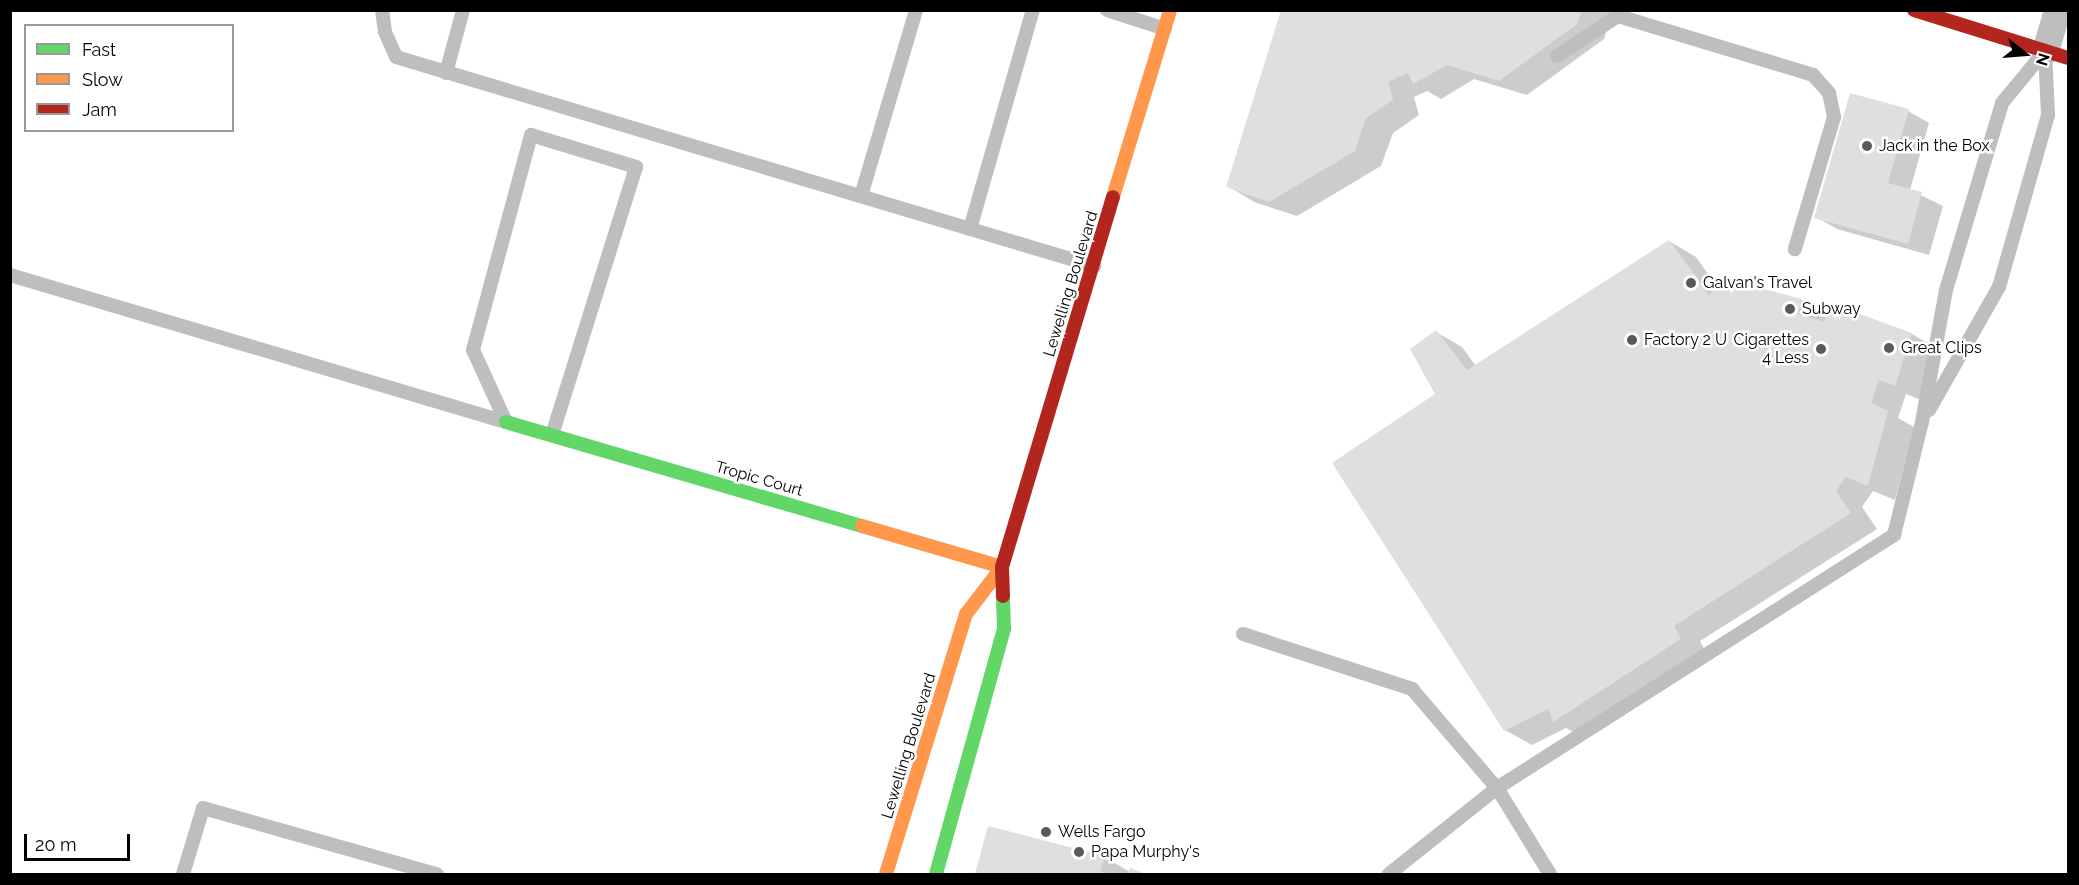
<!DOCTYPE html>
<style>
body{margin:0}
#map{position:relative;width:2079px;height:885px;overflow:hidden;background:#fff;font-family:Raleway,sans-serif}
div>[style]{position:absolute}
.shadow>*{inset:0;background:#0003}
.building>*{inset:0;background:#dfdfdf}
.lane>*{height:14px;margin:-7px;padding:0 7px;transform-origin:7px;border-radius:7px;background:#bebebe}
.street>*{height:27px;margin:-13.5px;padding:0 13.5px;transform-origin:13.5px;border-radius:13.5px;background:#bebebe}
.fast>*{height:14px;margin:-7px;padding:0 7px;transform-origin:7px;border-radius:7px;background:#63d668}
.slow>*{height:14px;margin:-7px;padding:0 7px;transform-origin:7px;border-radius:7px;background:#ff974d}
.jam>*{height:14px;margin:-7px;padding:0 7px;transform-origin:7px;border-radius:7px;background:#b3261e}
.dots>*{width:16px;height:16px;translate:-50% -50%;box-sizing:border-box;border:3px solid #fff;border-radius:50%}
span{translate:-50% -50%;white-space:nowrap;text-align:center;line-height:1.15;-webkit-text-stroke:5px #fff;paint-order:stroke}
.poi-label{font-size:16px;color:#000}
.left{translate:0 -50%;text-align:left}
.right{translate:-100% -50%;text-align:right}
.street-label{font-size:16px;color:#000}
.frame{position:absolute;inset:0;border:12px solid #000;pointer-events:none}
.legend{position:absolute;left:24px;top:24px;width:210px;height:108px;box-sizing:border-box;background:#fff;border:2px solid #999;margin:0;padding:8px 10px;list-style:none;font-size:18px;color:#000}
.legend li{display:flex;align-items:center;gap:12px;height:30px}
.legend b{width:30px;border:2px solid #999}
.north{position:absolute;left:1995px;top:24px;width:60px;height:60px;-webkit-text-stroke:4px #fff;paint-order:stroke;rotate:107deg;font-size:16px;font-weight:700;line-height:24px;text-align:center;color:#000}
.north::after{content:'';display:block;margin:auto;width:21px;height:27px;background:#000;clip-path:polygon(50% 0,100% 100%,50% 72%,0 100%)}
.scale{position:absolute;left:24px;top:834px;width:106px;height:27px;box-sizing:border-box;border:3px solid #000;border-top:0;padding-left:8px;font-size:18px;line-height:21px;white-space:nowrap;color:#000;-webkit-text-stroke:4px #fff;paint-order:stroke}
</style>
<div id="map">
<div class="shadow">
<div style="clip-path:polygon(1282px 10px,1613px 10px,1604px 39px,1527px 95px,1474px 79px,1441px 99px,1427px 91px,1414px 97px,1419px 115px,1393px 133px,1381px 166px,1297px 216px,1254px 202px,1228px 186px)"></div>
<div style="clip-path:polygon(1908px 111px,1929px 123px,1910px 190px,1943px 206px,1929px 255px,1837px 229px,1816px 217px)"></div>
<div style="clip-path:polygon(1669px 241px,1696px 257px,1718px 288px,1801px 300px,1828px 315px,1912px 334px,1938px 349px,1921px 400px,1906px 394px,1898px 418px,1914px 427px,1895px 500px,1873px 491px,1862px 507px,1877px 529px,1700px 641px,1707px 654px,1581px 736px,1566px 728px,1532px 745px,1505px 730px,1437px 394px,1436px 332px,1462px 347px,1476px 366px)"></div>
<div style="clip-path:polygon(989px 828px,1105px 857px,1130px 872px,1142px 874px,977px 874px)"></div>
</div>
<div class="building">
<div style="clip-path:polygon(1281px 10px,1582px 10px,1577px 24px,1499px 81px,1447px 65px,1413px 84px,1408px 73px,1388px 82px,1393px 100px,1366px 118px,1355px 151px,1269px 202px,1226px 187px)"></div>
<div style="clip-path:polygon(1850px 93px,1909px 109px,1888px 183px,1922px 192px,1908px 244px,1814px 218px)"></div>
<div style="clip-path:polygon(1669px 240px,1709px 295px,1725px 279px,1802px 299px,1798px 314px,1824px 322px,1830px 303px,1912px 333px,1895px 386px,1879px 380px,1871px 403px,1888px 411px,1868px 486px,1846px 477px,1836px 491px,1851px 513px,1674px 626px,1681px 639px,1553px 722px,1548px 709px,1504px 731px,1332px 463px,1435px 394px,1410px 349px,1436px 330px,1467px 370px)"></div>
<div style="clip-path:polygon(988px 826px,1105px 856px,1100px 871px,1109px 874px,975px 874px)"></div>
<div style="clip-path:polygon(1130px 868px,1146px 874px,1127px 874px)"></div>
</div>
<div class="lane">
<div style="left:382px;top:10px;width:22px;rotate:82deg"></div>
<div style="left:385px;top:32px;width:27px;rotate:66deg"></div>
<div style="left:396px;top:57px;width:729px;rotate:16.67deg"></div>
<div style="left:1107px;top:10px;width:61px;rotate:18.1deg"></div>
<div style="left:1557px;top:56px;width:73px;rotate:-33.3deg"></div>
<div style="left:1618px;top:16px;width:204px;rotate:16.8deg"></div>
<div style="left:1813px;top:75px;width:24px;rotate:48deg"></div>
<div style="left:1829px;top:93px;width:25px;rotate:78deg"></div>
<div style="left:1834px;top:117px;width:138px;rotate:106.5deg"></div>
<div style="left:446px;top:73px;width:65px;rotate:-74.9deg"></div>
<div style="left:861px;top:196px;width:194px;rotate:-73.5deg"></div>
<div style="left:970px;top:229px;width:228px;rotate:-74deg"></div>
<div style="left:10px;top:275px;width:517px;rotate:16.51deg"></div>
<div style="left:1929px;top:410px;width:142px;rotate:-60.4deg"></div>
<div style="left:1999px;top:287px;width:179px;rotate:-74.1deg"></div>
<div style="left:2048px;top:115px;width:64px;rotate:-92.7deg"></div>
<div style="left:506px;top:422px;width:79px;rotate:-114.6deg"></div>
<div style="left:473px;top:350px;width:223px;rotate:-74.9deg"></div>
<div style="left:531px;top:135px;width:110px;rotate:16.9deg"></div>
<div style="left:636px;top:167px;width:281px;rotate:107.4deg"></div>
<div style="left:1243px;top:634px;width:178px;rotate:18deg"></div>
<div style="left:1412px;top:689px;width:130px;rotate:49.4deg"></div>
<div style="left:1497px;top:788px;width:101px;rotate:58.4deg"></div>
<div style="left:183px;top:874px;width:69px;rotate:-73.1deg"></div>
<div style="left:203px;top:808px;width:243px;rotate:15.8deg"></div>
<div style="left:1389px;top:874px;width:138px;rotate:-38.5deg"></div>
<div style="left:1497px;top:788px;width:471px;rotate:-32.5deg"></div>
<div style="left:1894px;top:535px;width:116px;rotate:-76.1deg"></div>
<div style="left:1922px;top:422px;width:134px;rotate:-79.7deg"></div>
<div style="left:1946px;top:290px;width:195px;rotate:-73.3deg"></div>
<div style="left:2002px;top:103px;width:66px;rotate:-50.5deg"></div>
</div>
<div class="street">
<div style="left:2045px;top:51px;width:43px;rotate:-73.7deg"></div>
</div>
<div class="fast">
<div style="left:506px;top:422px;width:371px;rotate:16.3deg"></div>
<div style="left:936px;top:874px;width:255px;rotate:-74.5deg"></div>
<div style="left:1004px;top:628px;width:32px;rotate:-92deg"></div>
</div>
<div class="slow">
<div style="left:1113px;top:197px;width:195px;rotate:-73deg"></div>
<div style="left:862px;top:526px;width:146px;rotate:16.3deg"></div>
<div style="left:886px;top:874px;width:272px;rotate:-72.9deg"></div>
<div style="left:966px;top:614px;width:59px;rotate:-52.5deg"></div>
</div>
<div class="jam">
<div style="left:1914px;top:10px;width:161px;rotate:17.3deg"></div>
<div style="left:1003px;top:596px;width:29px;rotate:-92deg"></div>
<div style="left:1002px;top:567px;width:386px;rotate:-73.3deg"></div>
</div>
<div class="dots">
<div style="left:1867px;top:146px;background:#595959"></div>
<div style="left:1691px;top:283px;background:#595959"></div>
<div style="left:1790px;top:309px;background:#595959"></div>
<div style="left:1632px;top:340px;background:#595959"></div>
<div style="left:1889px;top:348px;background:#595959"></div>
<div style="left:1821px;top:349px;background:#595959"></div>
<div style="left:1046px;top:832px;background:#595959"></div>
<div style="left:1079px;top:852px;background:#595959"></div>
</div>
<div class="poi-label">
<span class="left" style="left:1879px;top:146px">Jack in the Box</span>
<span class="left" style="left:1703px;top:283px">Galvan's Travel</span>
<span class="left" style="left:1802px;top:309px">Subway</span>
<span class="left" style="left:1644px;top:340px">Factory 2 U</span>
<span class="right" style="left:1809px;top:349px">Cigarettes<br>4 Less</span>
<span class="left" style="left:1901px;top:348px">Great Clips</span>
<span class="left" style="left:1058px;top:832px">Wells Fargo</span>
<span class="left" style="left:1091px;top:852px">Papa Murphy's</span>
</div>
<div class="street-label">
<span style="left:1071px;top:284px;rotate:-73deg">Lewelling Boulevard</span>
<span style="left:759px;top:479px;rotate:16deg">Tropic Court</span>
<span style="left:909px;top:746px;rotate:-73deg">Lewelling Boulevard</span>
</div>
<div class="frame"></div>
<ul class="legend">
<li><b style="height:8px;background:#63d668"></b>Fast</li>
<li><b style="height:8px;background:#ff974d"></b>Slow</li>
<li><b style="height:8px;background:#b3261e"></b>Jam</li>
</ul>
<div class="north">N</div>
<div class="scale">20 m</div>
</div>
